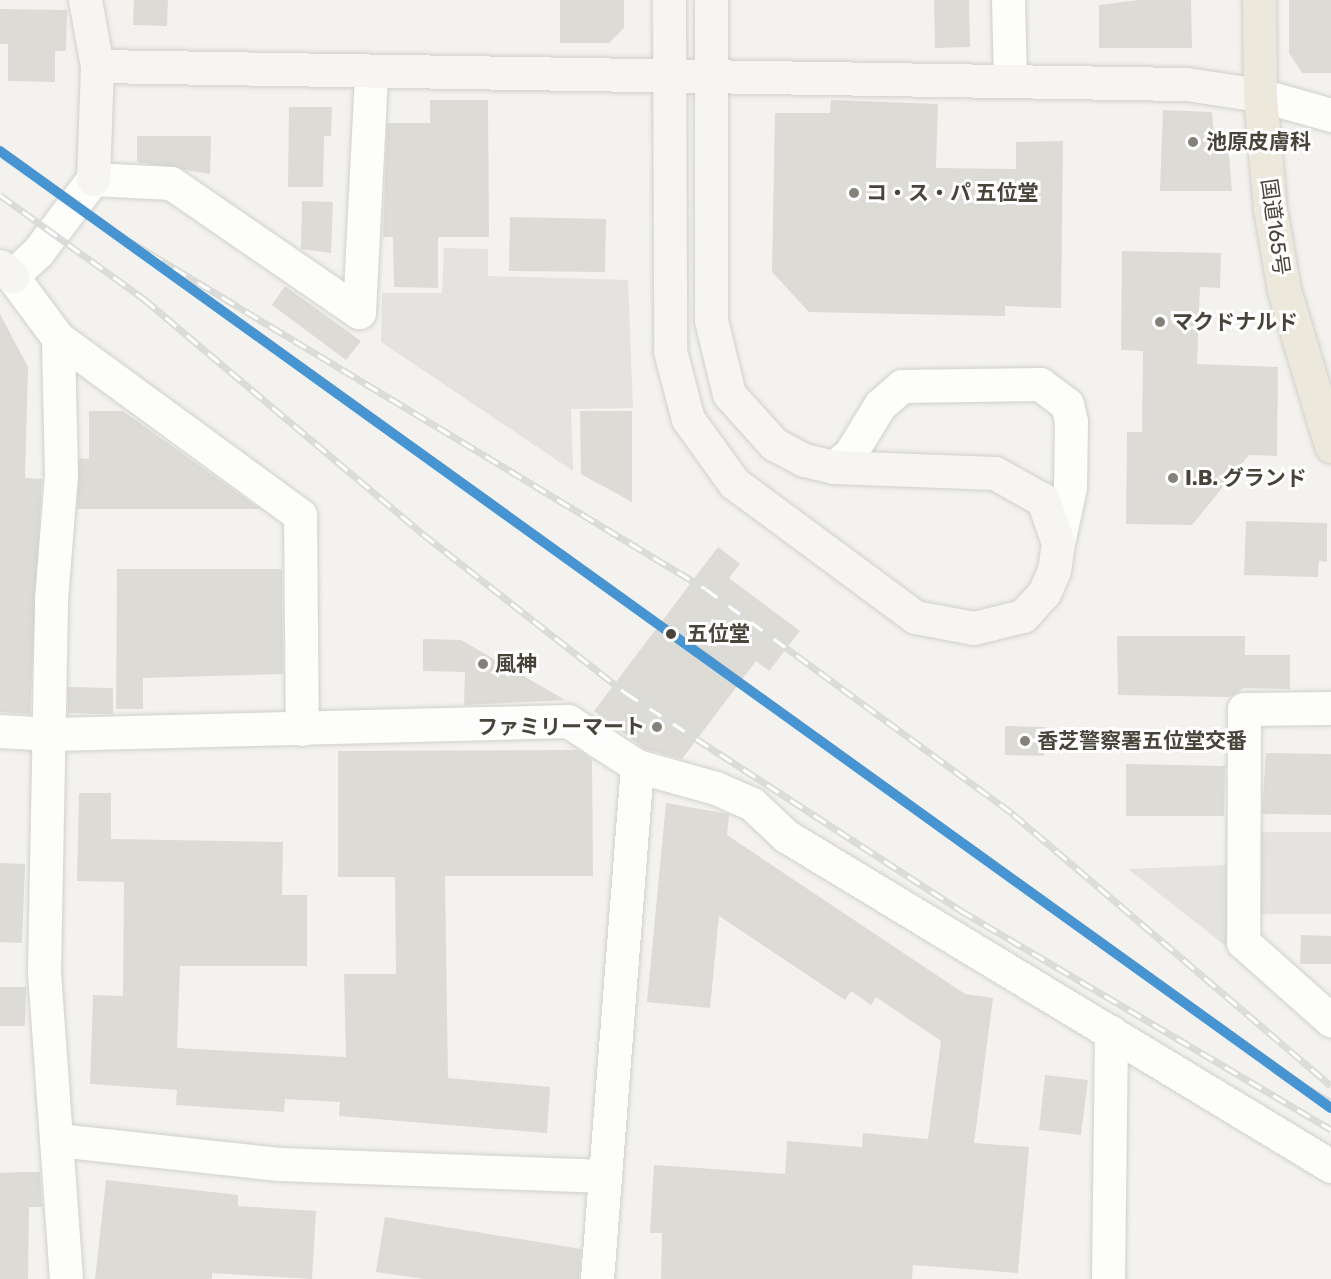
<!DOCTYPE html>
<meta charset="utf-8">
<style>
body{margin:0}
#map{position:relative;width:1331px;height:1279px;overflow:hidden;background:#f3f2ee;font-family:Rubik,"Noto Sans JP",sans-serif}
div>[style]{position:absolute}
.parking>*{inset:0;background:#e5e3df}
.building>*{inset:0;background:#dddbd6}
.roads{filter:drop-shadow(0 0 2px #d1d0cc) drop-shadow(0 0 2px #d1d0cc)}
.street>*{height:33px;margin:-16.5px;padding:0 16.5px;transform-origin:16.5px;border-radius:16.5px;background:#fdfdfc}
.secondary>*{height:33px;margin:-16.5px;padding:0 16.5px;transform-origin:16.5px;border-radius:16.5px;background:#f6f5f1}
.highway>*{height:33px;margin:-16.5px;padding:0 16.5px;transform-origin:16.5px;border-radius:16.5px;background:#ece8dc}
.rail>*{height:7px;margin-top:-3.5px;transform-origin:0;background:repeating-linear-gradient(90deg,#fff 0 14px,#dbdbda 0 28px);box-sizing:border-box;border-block:2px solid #dbdbda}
.rail-1>*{height:10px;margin:-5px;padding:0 5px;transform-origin:5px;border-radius:5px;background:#4694d1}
.dots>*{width:16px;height:16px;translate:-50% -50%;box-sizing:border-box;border:3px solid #fff;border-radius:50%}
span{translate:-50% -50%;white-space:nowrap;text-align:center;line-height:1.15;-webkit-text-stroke:6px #fff;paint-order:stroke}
.poi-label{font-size:21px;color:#49443a;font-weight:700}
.left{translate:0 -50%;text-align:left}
.right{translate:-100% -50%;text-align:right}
.street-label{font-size:21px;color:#49443a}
.stop-label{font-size:21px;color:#49443a;font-weight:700}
</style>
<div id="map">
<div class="parking">
<div style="clip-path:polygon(444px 248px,488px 249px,488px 276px,628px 280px,633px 408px,571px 409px,573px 471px,381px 342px,382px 293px,442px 293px)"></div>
<div style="clip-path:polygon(1257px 832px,1331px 832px,1331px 914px,1257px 914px)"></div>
<div style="clip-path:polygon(1226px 865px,1228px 948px,1128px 869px)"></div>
</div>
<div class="building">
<div style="clip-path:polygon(134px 0,168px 0,167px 26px,133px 25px)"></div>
<div style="clip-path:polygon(560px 0,624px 0,624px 28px,609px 43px,560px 43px)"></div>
<div style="clip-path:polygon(934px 0,969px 0,970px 47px,935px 48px)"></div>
<div style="clip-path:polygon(1139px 0,1191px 0,1192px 48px,1099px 48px,1099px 5px)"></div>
<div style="clip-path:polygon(1289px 0,1331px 0,1331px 73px,1302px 73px,1289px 53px)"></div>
<div style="clip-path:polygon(0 9px,67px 10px,66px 51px,55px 51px,55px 82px,8px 81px,8px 44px,0 44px)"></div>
<div style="clip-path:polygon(430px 100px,488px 100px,489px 237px,438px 237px,438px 288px,394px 287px,393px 237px,383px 237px,387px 123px,430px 123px)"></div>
<div style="clip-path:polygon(831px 100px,938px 104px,936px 168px,1016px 169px,1016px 142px,1063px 141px,1061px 308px,1005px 306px,1005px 316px,809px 312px,772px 272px,775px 113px,830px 113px)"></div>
<div style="clip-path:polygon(289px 107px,332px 107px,331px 136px,324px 136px,323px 187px,288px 187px)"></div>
<div style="clip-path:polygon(1163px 110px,1212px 112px,1214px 133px,1227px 133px,1232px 191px,1160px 191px)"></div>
<div style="clip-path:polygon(137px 136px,211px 136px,210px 174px,137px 162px)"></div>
<div style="clip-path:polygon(302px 201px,333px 202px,331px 253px,301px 249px)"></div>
<div style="clip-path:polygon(510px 217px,606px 219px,605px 272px,509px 271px)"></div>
<div style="clip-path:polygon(1122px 251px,1221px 253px,1220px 288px,1200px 287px,1197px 364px,1278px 367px,1277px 456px,1249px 455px,1192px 525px,1126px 524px,1127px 432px,1142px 432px,1143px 351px,1121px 350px)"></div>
<div style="clip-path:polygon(285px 286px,361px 341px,346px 360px,272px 305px)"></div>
<div style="clip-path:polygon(0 314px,28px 367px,25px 478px,42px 479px,30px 714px,0 712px)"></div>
<div style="clip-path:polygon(89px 411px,123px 411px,260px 509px,77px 509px,79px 458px,89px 459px)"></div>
<div style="clip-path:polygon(580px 411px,632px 411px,632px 502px,581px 474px)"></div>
<div style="clip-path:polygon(1246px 521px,1327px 523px,1327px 562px,1319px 561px,1318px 577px,1244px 575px)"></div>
<div style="clip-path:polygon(718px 547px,740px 564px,729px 578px,800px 631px,769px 671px,756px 661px,682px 759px,645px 749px,594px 711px)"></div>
<div style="clip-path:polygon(117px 569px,282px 569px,283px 674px,143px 678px,143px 709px,116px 709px)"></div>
<div style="clip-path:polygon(1117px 636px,1245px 636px,1245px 655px,1290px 655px,1290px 689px,1244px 688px,1230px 697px,1118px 695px)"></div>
<div style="clip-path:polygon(423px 639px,461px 640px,565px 700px,464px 705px,465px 672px,423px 671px)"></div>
<div style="clip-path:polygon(68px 687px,113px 688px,113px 714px,68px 713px)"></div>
<div style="clip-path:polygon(1005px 726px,1045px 727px,1044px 756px,1005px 755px)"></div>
<div style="clip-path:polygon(578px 750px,592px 759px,593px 876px,445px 876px,448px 1078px,550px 1087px,547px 1133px,339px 1116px,340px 1102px,285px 1099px,284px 1112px,176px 1105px,177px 1090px,90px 1084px,93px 995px,123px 996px,124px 882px,77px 881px,79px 793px,111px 793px,111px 839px,283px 842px,282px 895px,307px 895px,307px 966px,180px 966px,177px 1048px,346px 1057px,344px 974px,396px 974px,395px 877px,338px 877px,338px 751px)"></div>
<div style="clip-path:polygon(1266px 753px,1331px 754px,1331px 815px,1262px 814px)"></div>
<div style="clip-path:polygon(1126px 764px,1225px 766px,1224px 816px,1126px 816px)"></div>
<div style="clip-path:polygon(666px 803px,729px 814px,727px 835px,965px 994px,993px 998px,974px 1143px,1029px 1147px,1018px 1273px,913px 1265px,912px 1279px,661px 1279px,662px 1233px,650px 1233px,654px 1165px,785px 1174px,787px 1141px,862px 1147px,863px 1133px,928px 1139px,941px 1041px,876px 997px,871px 1005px,851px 991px,845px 1000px,719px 916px,710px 1008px,647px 1002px)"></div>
<div style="clip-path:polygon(0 863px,25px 864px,22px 943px,0 942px)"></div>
<div style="clip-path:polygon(1301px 935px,1331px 936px,1331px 964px,1300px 964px)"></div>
<div style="clip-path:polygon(0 987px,26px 987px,25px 1026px,0 1026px)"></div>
<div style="clip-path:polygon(1045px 1075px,1088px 1080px,1081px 1135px,1039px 1130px)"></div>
<div style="clip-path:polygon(21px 1172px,40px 1172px,42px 1207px,29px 1207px,28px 1279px,0 1279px,0 1173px)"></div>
<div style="clip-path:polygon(106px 1180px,238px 1195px,238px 1206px,316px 1211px,312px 1279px,212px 1273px,212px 1279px,95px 1279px)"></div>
<div style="clip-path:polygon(385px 1217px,581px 1249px,579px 1279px,425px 1279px,376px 1272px)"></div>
</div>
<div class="roads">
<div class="street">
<div style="left:1008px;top:0;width:81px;rotate:88.6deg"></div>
<div style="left:1260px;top:95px;width:74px;rotate:15.7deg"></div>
<div style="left:58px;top:338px;width:300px;rotate:36.2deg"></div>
<div style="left:300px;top:515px;width:214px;rotate:89.5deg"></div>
<div style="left:834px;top:467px;width:21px;rotate:-39deg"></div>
<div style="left:850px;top:454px;width:57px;rotate:-58.5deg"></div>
<div style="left:880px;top:405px;width:29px;rotate:-41deg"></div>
<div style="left:902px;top:386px;width:138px;rotate:-0.8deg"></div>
<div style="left:1040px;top:384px;width:34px;rotate:37deg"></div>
<div style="left:1067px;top:404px;width:18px;rotate:77deg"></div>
<div style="left:1071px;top:422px;width:65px;rotate:90.9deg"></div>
<div style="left:1070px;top:487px;width:57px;rotate:102.1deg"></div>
<div style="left:1331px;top:708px;width:87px;rotate:179.3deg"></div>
<div style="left:1244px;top:709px;width:233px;rotate:90.2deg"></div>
<div style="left:1243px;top:942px;width:118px;rotate:41.6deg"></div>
<div style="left:0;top:731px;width:52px;rotate:3.3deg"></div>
<div style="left:52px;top:734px;width:516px;rotate:-1.44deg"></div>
<div style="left:568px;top:721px;width:82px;rotate:33.1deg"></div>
<div style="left:637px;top:766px;width:515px;rotate:94.46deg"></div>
<div style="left:637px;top:766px;width:82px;rotate:15.6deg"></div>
<div style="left:716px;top:788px;width:39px;rotate:24deg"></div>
<div style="left:752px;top:804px;width:47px;rotate:43.3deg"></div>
<div style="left:786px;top:836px;width:637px;rotate:31.2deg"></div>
<div style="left:58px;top:1140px;width:222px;rotate:6.2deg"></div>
<div style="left:279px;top:1164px;width:322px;rotate:2.1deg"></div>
<div style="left:66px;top:1279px;width:309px;rotate:-94.1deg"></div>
<div style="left:44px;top:971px;width:372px;rotate:-88.9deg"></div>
<div style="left:51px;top:599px;width:125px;rotate:-85.4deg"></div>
<div style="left:61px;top:474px;width:136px;rotate:-91.3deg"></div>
<div style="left:58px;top:338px;width:77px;rotate:-126.6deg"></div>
<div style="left:12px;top:276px;width:34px;rotate:-43deg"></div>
<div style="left:37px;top:253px;width:93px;rotate:-52.9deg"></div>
<div style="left:93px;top:179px;width:78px;rotate:2.9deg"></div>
<div style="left:171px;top:183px;width:228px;rotate:34.5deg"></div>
<div style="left:359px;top:312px;width:241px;rotate:-87.1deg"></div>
<div style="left:1108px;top:1279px;width:247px;rotate:-89.3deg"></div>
</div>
<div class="secondary">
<div style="left:85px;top:0;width:67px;rotate:79.7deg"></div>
<div style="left:97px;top:66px;width:113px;rotate:92deg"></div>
<div style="left:669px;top:0;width:351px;rotate:89.8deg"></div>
<div style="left:670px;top:351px;width:70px;rotate:75.2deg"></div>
<div style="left:688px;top:419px;width:79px;rotate:54.3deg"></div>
<div style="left:734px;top:483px;width:225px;rotate:36.5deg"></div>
<div style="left:915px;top:617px;width:60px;rotate:10.6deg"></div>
<div style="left:974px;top:628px;width:50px;rotate:-13.8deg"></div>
<div style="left:1023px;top:616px;width:31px;rotate:-48deg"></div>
<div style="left:1044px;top:593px;width:24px;rotate:-66deg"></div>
<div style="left:1054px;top:571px;width:28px;rotate:-82deg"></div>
<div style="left:1058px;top:543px;width:46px;rotate:-109.2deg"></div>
<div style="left:1043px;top:500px;width:55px;rotate:-150.6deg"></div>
<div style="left:995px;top:473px;width:161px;rotate:-177.9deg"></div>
<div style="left:834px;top:467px;width:31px;rotate:-167deg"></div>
<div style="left:804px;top:460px;width:34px;rotate:-152deg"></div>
<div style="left:774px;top:444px;width:67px;rotate:-132deg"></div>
<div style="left:729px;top:394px;width:76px;rotate:-103.7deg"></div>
<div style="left:711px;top:320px;width:320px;rotate:-90deg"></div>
<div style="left:97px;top:66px;width:1089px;rotate:0.95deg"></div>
<div style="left:1186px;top:84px;width:75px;rotate:8.5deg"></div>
<div style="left:0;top:266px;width:16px;rotate:40deg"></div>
</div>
<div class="highway">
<div style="left:1259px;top:0;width:95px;rotate:89.4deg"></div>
<div style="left:1260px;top:95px;width:114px;rotate:85deg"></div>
<div style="left:1270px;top:209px;width:82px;rotate:80.2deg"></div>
<div style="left:1284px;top:290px;width:163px;rotate:73.2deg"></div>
</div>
</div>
<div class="rail">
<div style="left:0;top:195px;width:178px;rotate:35.8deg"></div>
<div style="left:144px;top:299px;width:365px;rotate:40.1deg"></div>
<div style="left:423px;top:534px;width:258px;rotate:38.1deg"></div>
<div style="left:626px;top:693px;width:398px;rotate:33deg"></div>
<div style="left:960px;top:910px;width:431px;rotate:30.6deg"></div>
<div style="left:126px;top:239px;width:677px;rotate:31.11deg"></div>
<div style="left:706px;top:589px;width:381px;rotate:36.2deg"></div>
<div style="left:1013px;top:814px;width:418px;rotate:40.5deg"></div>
<div style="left:1280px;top:1072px;width:59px;rotate:30.5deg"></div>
</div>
<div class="rail-1">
<div style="left:0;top:151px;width:1639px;rotate:35.72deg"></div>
</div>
<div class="dots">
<div style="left:1193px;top:142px;background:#848179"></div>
<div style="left:854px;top:193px;background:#848179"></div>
<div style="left:1160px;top:322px;background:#848179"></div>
<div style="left:1173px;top:478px;background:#848179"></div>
<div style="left:671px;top:634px;background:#49443a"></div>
<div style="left:483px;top:664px;background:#848179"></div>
<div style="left:657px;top:727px;background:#848179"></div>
<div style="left:1025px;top:741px;background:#848179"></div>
</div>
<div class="poi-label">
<span class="left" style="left:1206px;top:142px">池原皮膚科</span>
<span class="left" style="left:866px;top:193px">コ・ス・パ 五位堂</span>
<span class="left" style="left:1172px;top:322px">マクドナルド</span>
<span class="left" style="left:1185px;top:478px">I.B. グランド</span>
<span class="left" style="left:495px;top:664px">風神</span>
<span class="right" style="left:645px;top:727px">ファミリーマート</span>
<span class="left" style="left:1037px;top:741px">香芝警察署五位堂交番</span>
</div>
<div class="street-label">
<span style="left:1275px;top:227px;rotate:82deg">国道165号</span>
</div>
<div class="stop-label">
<span class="left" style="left:687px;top:634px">五位堂</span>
</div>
</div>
